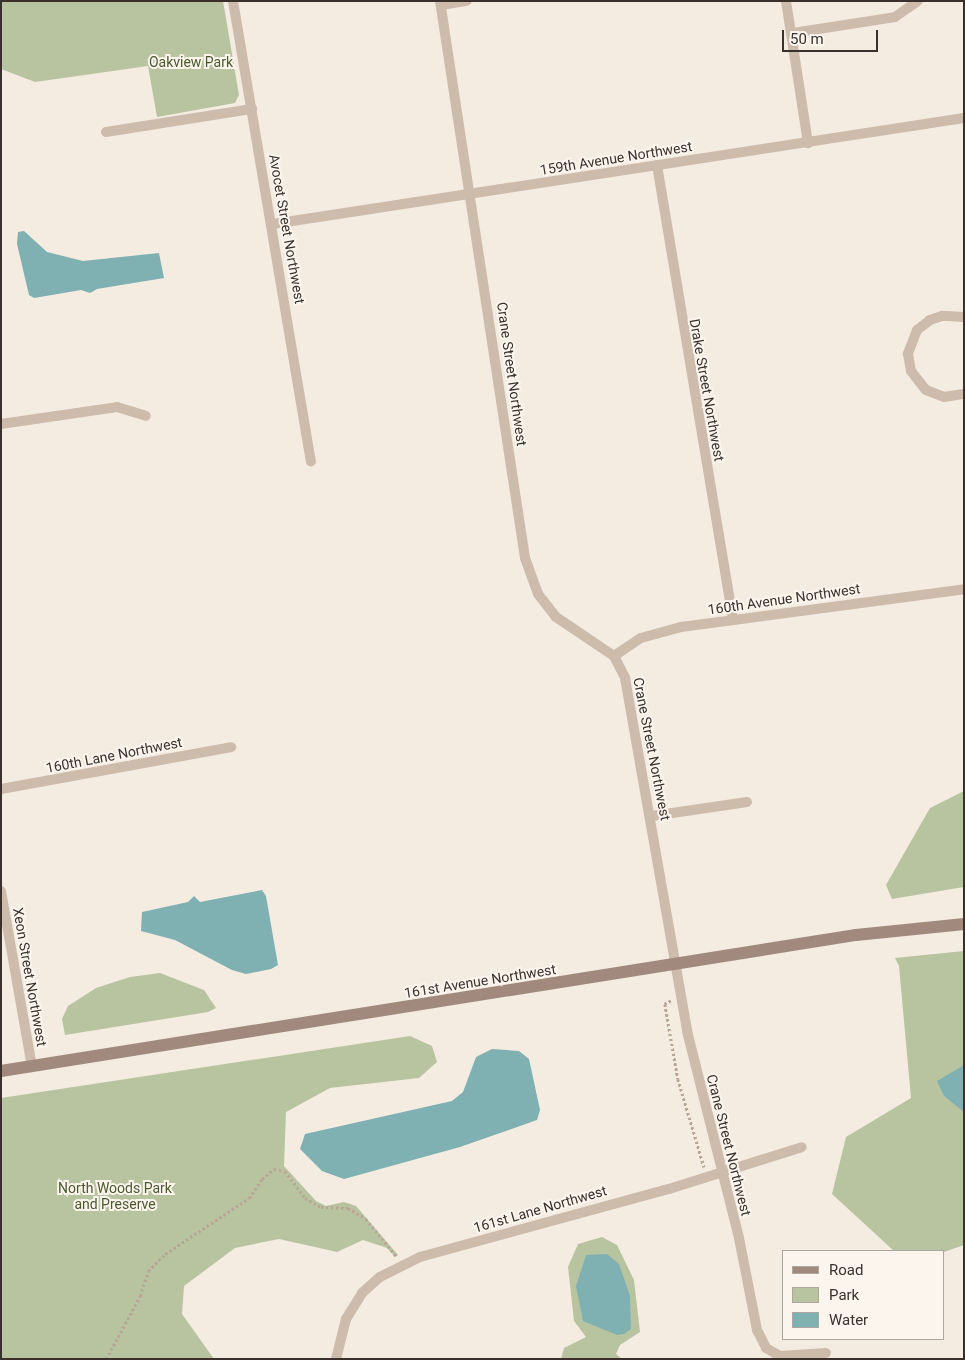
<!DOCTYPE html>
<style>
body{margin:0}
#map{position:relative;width:965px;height:1360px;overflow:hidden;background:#f4ebe1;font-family:Roboto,sans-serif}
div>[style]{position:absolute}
.green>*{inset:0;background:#b8c4a0}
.water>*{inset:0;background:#7fb0b2}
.path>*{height:2.5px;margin-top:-1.25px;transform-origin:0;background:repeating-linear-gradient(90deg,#b9a596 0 2.5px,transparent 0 5px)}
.street>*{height:10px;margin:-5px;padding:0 5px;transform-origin:5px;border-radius:5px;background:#cdbbac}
.secondary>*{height:12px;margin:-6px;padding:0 6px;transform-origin:6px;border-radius:6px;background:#a18a7d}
span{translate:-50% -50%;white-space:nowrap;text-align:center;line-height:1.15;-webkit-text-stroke:4px #fbf5ee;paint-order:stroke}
.park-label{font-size:14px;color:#4a5a2e}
.street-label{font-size:14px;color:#3b302b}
.frame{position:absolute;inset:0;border:2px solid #3b302b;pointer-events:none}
.legend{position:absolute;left:782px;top:1250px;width:162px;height:90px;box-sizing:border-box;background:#fbf5ee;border:1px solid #aea6a0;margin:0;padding:6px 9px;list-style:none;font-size:15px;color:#3b302b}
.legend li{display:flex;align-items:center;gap:10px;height:25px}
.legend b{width:25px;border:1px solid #aea6a0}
.scale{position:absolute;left:782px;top:30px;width:96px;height:22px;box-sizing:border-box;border:2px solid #3b302b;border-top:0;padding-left:6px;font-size:15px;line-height:18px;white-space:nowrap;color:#3b302b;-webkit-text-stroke:4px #fbf5ee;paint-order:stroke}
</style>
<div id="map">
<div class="green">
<div style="clip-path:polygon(1px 1px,223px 1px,239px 95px,235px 103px,157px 117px,148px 66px,35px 82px,1px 69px)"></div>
<div style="clip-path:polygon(964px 791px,964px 887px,892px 899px,886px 885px,930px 808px)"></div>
<div style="clip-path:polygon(964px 951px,964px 1245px,944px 1252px,894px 1251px,832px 1194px,846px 1137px,911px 1098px,899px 966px,895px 958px)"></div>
<div style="clip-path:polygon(160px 973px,204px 990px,216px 1008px,208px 1012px,65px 1035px,62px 1019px,68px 1006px,96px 988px,130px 977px)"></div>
<div style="clip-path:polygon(410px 1036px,432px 1046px,437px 1062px,419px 1078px,330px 1088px,286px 1112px,284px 1166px,316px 1201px,326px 1206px,344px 1202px,356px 1206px,398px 1255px,395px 1257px,387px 1248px,363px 1240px,337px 1252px,279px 1239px,235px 1248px,184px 1286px,182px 1314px,214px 1359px,1px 1359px,1px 1098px)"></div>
<div style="clip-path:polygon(602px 1237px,617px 1245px,634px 1280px,640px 1332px,620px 1345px,616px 1354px,622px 1359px,561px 1359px,564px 1348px,586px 1337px,574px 1321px,568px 1267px,578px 1244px)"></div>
</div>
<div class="water">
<div style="clip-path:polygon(24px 231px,47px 252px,83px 261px,159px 253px,164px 278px,97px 289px,90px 293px,81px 290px,34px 298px,29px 295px,17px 244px,18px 232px)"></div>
<div style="clip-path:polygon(262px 890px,266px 896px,278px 965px,271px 969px,246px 974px,232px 970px,175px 940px,141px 931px,142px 912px,188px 902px,194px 896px,200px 902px)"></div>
<div style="clip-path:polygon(492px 1049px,519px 1051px,529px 1059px,540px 1110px,537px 1120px,460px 1147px,344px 1179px,322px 1171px,300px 1149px,305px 1134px,452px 1101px,463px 1092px,476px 1057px)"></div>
<div style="clip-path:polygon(964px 1065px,964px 1112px,944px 1096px,937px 1081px)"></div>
<div style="clip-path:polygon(607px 1254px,619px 1264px,630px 1296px,631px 1329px,624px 1334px,617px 1335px,583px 1321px,576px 1286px,586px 1255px)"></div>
</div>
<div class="path">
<div style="left:671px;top:1001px;width:7px;rotate:153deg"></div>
<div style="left:665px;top:1004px;width:76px;rotate:80.2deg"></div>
<div style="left:678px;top:1079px;width:92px;rotate:73.5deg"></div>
<div style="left:106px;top:1359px;width:72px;rotate:-61.6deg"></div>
<div style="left:140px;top:1296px;width:26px;rotate:-72deg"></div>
<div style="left:148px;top:1271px;width:24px;rotate:-45deg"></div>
<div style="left:165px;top:1254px;width:101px;rotate:-33.7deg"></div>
<div style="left:249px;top:1198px;width:23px;rotate:-56deg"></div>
<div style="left:262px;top:1179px;width:16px;rotate:-40deg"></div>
<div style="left:274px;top:1169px;width:11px;rotate:10deg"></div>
<div style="left:285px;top:1171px;width:34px;rotate:53deg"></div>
<div style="left:305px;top:1198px;width:18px;rotate:29deg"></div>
<div style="left:321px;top:1207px;width:27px;rotate:2deg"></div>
<div style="left:348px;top:1208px;width:21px;rotate:31deg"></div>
<div style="left:366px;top:1219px;width:49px;rotate:50.8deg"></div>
</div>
<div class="street">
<div style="left:233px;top:1px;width:467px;rotate:80.4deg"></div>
<div style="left:440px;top:1px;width:563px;rotate:81.32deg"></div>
<div style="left:525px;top:558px;width:38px;rotate:70deg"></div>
<div style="left:538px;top:594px;width:29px;rotate:52deg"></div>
<div style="left:556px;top:617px;width:70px;rotate:33.9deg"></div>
<div style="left:614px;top:656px;width:25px;rotate:63deg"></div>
<div style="left:625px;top:678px;width:358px;rotate:80deg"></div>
<div style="left:687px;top:1031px;width:213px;rotate:75.9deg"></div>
<div style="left:739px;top:1238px;width:94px;rotate:78.9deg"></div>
<div style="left:757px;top:1330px;width:20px;rotate:63deg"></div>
<div style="left:766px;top:1348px;width:16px;rotate:30deg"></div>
<div style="left:780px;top:1356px;width:46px;rotate:-3.7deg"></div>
<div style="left:786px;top:1px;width:144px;rotate:81.2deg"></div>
<div style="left:441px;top:5px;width:26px;rotate:-9deg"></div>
<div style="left:793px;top:33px;width:103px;rotate:-8.9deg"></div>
<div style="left:895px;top:17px;width:28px;rotate:-35deg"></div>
<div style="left:106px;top:132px;width:148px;rotate:-9deg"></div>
<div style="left:657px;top:165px;width:461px;rotate:80.5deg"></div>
<div style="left:273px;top:224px;width:699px;rotate:-8.72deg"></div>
<div style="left:964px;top:317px;width:22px;rotate:-177deg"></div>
<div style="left:942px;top:316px;width:13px;rotate:162deg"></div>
<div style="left:930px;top:320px;width:16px;rotate:142deg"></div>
<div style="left:917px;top:330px;width:26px;rotate:111deg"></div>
<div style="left:908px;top:354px;width:17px;rotate:80deg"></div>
<div style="left:911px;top:371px;width:24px;rotate:52deg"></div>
<div style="left:926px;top:390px;width:19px;rotate:21deg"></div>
<div style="left:944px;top:397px;width:20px;rotate:-9deg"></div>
<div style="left:1px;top:424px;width:117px;rotate:-8.3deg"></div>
<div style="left:117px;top:407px;width:30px;rotate:17deg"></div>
<div style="left:614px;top:656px;width:32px;rotate:-34deg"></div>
<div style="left:641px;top:638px;width:41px;rotate:-15.4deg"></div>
<div style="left:681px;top:627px;width:286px;rotate:-7.6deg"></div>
<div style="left:1px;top:789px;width:234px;rotate:-10.3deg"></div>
<div style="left:652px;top:816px;width:96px;rotate:-8.4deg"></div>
<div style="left:1px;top:891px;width:178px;rotate:80deg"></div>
<div style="left:336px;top:1359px;width:41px;rotate:-76deg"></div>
<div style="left:346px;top:1319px;width:31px;rotate:-58deg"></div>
<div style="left:362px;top:1293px;width:24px;rotate:-42deg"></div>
<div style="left:380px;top:1277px;width:45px;rotate:-26.6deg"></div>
<div style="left:420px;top:1257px;width:258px;rotate:-15.3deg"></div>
<div style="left:669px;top:1189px;width:139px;rotate:-17.5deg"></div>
</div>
<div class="secondary">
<div style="left:1px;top:1071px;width:866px;rotate:-9.04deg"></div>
<div style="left:856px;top:935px;width:109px;rotate:-5.8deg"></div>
</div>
<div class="park-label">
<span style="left:191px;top:62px">Oakview Park</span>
<span style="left:115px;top:1196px">North Woods Park<br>and Preserve</span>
</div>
<div class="street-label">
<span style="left:616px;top:158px;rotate:-9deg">159th Avenue Northwest</span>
<span style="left:287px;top:229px;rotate:80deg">Avocet Street Northwest</span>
<span style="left:512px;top:374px;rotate:82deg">Crane Street Northwest</span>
<span style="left:707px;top:390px;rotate:80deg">Drake Street Northwest</span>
<span style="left:784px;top:599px;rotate:-8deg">160th Avenue Northwest</span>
<span style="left:652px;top:749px;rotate:79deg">Crane Street Northwest</span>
<span style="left:114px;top:755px;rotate:-11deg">160th Lane Northwest</span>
<span style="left:30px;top:977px;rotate:80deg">Xeon Street Northwest</span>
<span style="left:480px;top:981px;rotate:-9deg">161st Avenue Northwest</span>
<span style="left:729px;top:1145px;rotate:76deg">Crane Street Northwest</span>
<span style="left:540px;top:1209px;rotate:-16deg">161st Lane Northwest</span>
</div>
<div class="frame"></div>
<ul class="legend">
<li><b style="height:6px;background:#a18a7d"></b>Road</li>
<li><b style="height:14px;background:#b8c4a0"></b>Park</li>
<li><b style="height:14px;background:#7fb0b2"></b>Water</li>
</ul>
<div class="scale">50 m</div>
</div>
